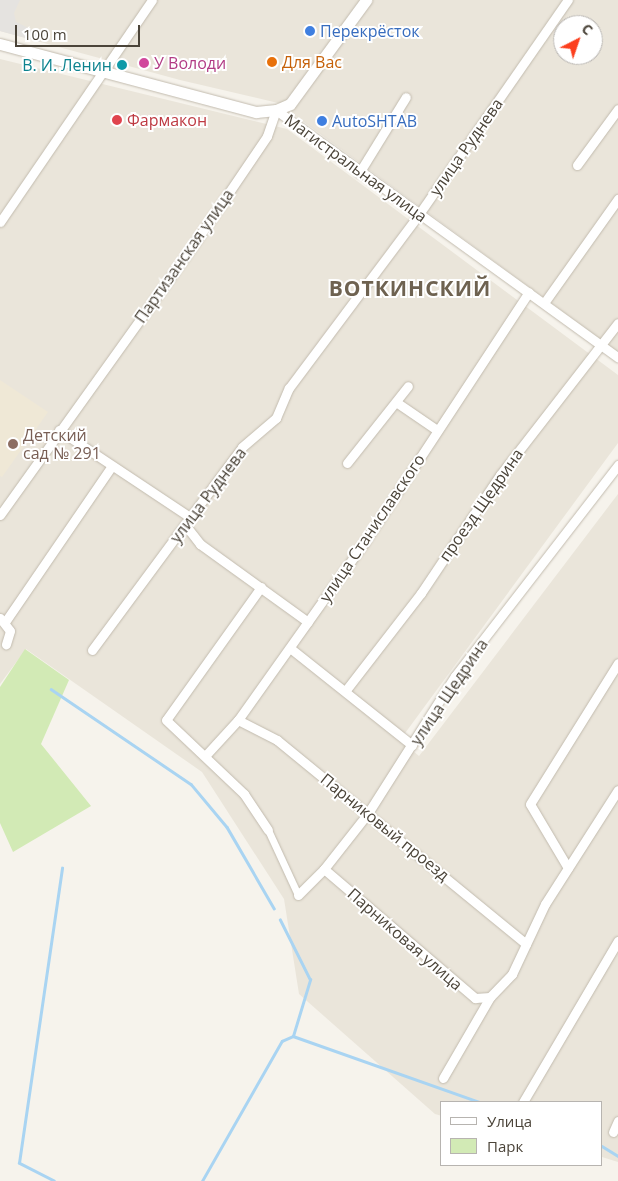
<!DOCTYPE html>
<meta charset="utf-8">
<style>
body{margin:0}
#map{position:relative;width:618px;height:1181px;overflow:hidden;background:#f6f3ec;font-family:"Open Sans",sans-serif}
div>[style]{position:absolute}
.residential>*{inset:0;background:#eae5da}
.education>*{inset:0;background:#efe8d6}
.green>*{inset:0;background:#d2eab5}
.parking>*{inset:0;background:#e5e3e0}
.stream>*{height:2.5px;margin:-1.25px;padding:0 1.25px;transform-origin:1.25px;border-radius:1.25px;background:#a9d4f2}
.roads{filter:drop-shadow(0 0 1px #c2bbae) drop-shadow(0 0 1px #c2bbae)}
.pedestrian>*{height:7px;margin:-3.5px;padding:0 3.5px;transform-origin:3.5px;border-radius:3.5px;background:#fff}
.minor>*{height:9px;margin:-4.5px;padding:0 4.5px;transform-origin:4.5px;border-radius:4.5px;background:#fff}
.tertiary>*{height:11px;margin:-5.5px;padding:0 5.5px;transform-origin:5.5px;border-radius:5.5px;background:#fff}
.dots>*{width:14px;height:14px;translate:-50% -50%;box-sizing:border-box;border:2px solid #fff;border-radius:50%}
span{translate:-50% -50%;white-space:nowrap;text-align:center;line-height:1.15;-webkit-text-stroke:4px #fff;paint-order:stroke}
.shop-label{font-size:16px;color:#366cbe}
.left{translate:0 -50%;text-align:left}
.food-label{font-size:16px;color:#c56008}
.hotel-label{font-size:16px;color:#b23c85}
.culture-label{font-size:16px;color:#0d838f}
.right{translate:-100% -50%;text-align:right}
.health-label{font-size:16px;color:#be3a42}
.street-label{font-size:16px;color:#4b4439}
.education-label{font-size:16px;color:#785e54}
.district-label{font-size:21px;color:#6e6250;font-weight:700;letter-spacing:1px}
.legend{position:absolute;left:440px;top:1101px;width:162px;height:65px;box-sizing:border-box;background:#fff;border:1px solid #b7b4b0;margin:0;padding:6px 9px;list-style:none;font-size:15px;color:#4b4439}
.legend li{display:flex;align-items:center;gap:10px;height:25px}
.legend b{width:25px;border:1px solid #b7b4b0}
.north{position:absolute;left:553px;top:15px;width:50px;height:50px;box-sizing:border-box;background:#fff;border:1px solid #b7b4b0;border-radius:50%;rotate:41deg;font-size:14px;font-weight:700;line-height:20px;text-align:center;color:#4b4439}
.north::after{content:'';display:block;margin:auto;width:18px;height:22px;background:#fc3f1d;clip-path:polygon(50% 0,100% 100%,50% 72%,0 100%)}
.scale{position:absolute;left:15px;top:25px;width:125px;height:22px;box-sizing:border-box;border:2px solid #4b4439;border-top:0;padding-left:6px;font-size:15px;line-height:18px;white-space:nowrap;color:#4b4439;-webkit-text-stroke:4px #fff;paint-order:stroke}
</style>
<div id="map">
<div class="residential">
<div style="clip-path:polygon(evenodd,0 0,618px 0,618px 352px,278px 103px,180px 80px,0 31px,0 0,563px 25px,593px 25px,593px 55px,563px 55px,563px 25px)"></div>
<div style="clip-path:polygon(0 59px,287px 129px,618px 375px,618px 443px,400px 740px,419px 756px,618px 494px,618px 1162px,602px 1157px,602px 1102px,442px 1102px,442px 1116px,435px 1114px,299px 994px,284px 899px,202px 772px,26px 649px,0 684px)"></div>
</div>
<div class="education">
<div style="clip-path:polygon(0 380px,48px 412px,2px 477px,0 476px)"></div>
</div>
<div class="green">
<div style="clip-path:polygon(25px 649px,69px 680px,41px 744px,91px 806px,13px 852px,0 823px,0 687px)"></div>
</div>
<div class="parking">
<div style="clip-path:polygon(0 0,20px 0,14px 13px,16px 22px,41px 34px,40px 42px,0 31px)"></div>
</div>
<div class="stream">
<div style="left:51px;top:689px;width:169px;rotate:34.2deg"></div>
<div style="left:191px;top:784px;width:56px;rotate:50.1deg"></div>
<div style="left:227px;top:827px;width:94px;rotate:59.9deg"></div>
<div style="left:293px;top:1036px;width:197px;rotate:19.5deg"></div>
<div style="left:602px;top:1146px;width:19px;rotate:32deg"></div>
<div style="left:54px;top:1181px;width:39px;rotate:-153deg"></div>
<div style="left:19px;top:1163px;width:298px;rotate:-81.7deg"></div>
<div style="left:202px;top:1181px;width:161px;rotate:-60.3deg"></div>
<div style="left:282px;top:1041px;width:12px;rotate:-24deg"></div>
<div style="left:293px;top:1036px;width:59px;rotate:-73.1deg"></div>
<div style="left:310px;top:980px;width:67px;rotate:-116.6deg"></div>
</div>
<div class="roads">
<div class="pedestrian">
<div style="left:268px;top:830px;width:72px;rotate:65.2deg"></div>
</div>
<div class="minor">
<div style="left:577px;top:165px;width:69px;rotate:-53.8deg"></div>
<div style="left:359px;top:173px;width:89px;rotate:-58.3deg"></div>
<div style="left:0;top:222px;width:269px;rotate:-55.6deg"></div>
<div style="left:544px;top:303px;width:128px;rotate:-54.6deg"></div>
<div style="left:396px;top:402px;width:50px;rotate:34.3deg"></div>
<div style="left:59px;top:430px;width:157px;rotate:33.6deg"></div>
<div style="left:347px;top:463px;width:98px;rotate:-51.6deg"></div>
<div style="left:0;top:515px;width:340px;rotate:-54.4deg"></div>
<div style="left:198px;top:238px;width:123px;rotate:-55.9deg"></div>
<div style="left:267px;top:136px;width:28px;rotate:-71deg"></div>
<div style="left:276px;top:110px;width:422px;rotate:35.9deg"></div>
<div style="left:186px;top:526px;width:23px;rotate:52deg"></div>
<div style="left:200px;top:544px;width:133px;rotate:35.8deg"></div>
<div style="left:261px;top:587px;width:163px;rotate:125.5deg"></div>
<div style="left:166px;top:720px;width:108px;rotate:43.5deg"></div>
<div style="left:244px;top:794px;width:43px;rotate:56.3deg"></div>
<div style="left:0;top:618px;width:16px;rotate:52deg"></div>
<div style="left:10px;top:631px;width:14px;rotate:107deg"></div>
<div style="left:5px;top:622px;width:189px;rotate:-55.6deg"></div>
<div style="left:290px;top:648px;width:156px;rotate:38.5deg"></div>
<div style="left:92px;top:650px;width:252px;rotate:-53.5deg"></div>
<div style="left:242px;top:447px;width:45px;rotate:-40.5deg"></div>
<div style="left:276px;top:418px;width:33px;rotate:-67deg"></div>
<div style="left:289px;top:388px;width:217px;rotate:-53.2deg"></div>
<div style="left:419px;top:214px;width:261px;rotate:-55.2deg"></div>
<div style="left:346px;top:690px;width:123px;rotate:-52.3deg"></div>
<div style="left:421px;top:593px;width:142px;rotate:-56.2deg"></div>
<div style="left:500px;top:475px;width:192px;rotate:-52.2deg"></div>
<div style="left:238px;top:720px;width:44px;rotate:27.1deg"></div>
<div style="left:277px;top:740px;width:322px;rotate:39.3deg"></div>
<div style="left:205px;top:756px;width:49px;rotate:-47.5deg"></div>
<div style="left:238px;top:720px;width:217px;rotate:-54.6deg"></div>
<div style="left:364px;top:543px;width:300px;rotate:-56.7deg"></div>
<div style="left:568px;top:868px;width:74px;rotate:-120.7deg"></div>
<div style="left:530px;top:804px;width:166px;rotate:-58deg"></div>
<div style="left:324px;top:869px;width:199px;rotate:40.5deg"></div>
<div style="left:475px;top:998px;width:15px;rotate:-4deg"></div>
<div style="left:298px;top:895px;width:37px;rotate:-45deg"></div>
<div style="left:324px;top:869px;width:71px;rotate:-51.8deg"></div>
<div style="left:368px;top:813px;width:162px;rotate:-57.6deg"></div>
<div style="left:455px;top:676px;width:267px;rotate:-52.3deg"></div>
<div style="left:443px;top:1078px;width:94px;rotate:-59.9deg"></div>
<div style="left:490px;top:997px;width:32px;rotate:-46deg"></div>
<div style="left:512px;top:974px;width:77px;rotate:-64.8deg"></div>
<div style="left:545px;top:904px;width:135px;rotate:-57.4deg"></div>
<div style="left:523px;top:1102px;width:187px;rotate:-59.5deg"></div>
<div style="left:613px;top:1132px;width:12px;rotate:-66deg"></div>
</div>
<div class="tertiary">
<div style="left:0;top:44px;width:265px;rotate:14.9deg"></div>
<div style="left:256px;top:112px;width:20px;rotate:-6deg"></div>
<div style="left:276px;top:110px;width:15px;rotate:-23deg"></div>
<div style="left:290px;top:104px;width:129px;rotate:-53.8deg"></div>
</div>
</div>
<div class="dots">
<div style="left:310px;top:31px;background:#3f7fe0"></div>
<div style="left:272px;top:62px;background:#e8710a"></div>
<div style="left:144px;top:63px;background:#d1479c"></div>
<div style="left:122px;top:65px;background:#0f9aa8"></div>
<div style="left:117px;top:120px;background:#e0444e"></div>
<div style="left:322px;top:121px;background:#3f7fe0"></div>
<div style="left:13px;top:444px;background:#8d6e63"></div>
</div>
<div class="shop-label">
<span class="left" style="left:320px;top:31px">Перекрёсток</span>
<span class="left" style="left:332px;top:121px">AutoSHTAB</span>
</div>
<div class="food-label">
<span class="left" style="left:282px;top:62px">Для Вас</span>
</div>
<div class="hotel-label">
<span class="left" style="left:154px;top:63px">У Володи</span>
</div>
<div class="culture-label">
<span class="right" style="left:112px;top:65px">В. И. Ленин</span>
</div>
<div class="health-label">
<span class="left" style="left:127px;top:120px">Фармакон</span>
</div>
<div class="street-label">
<span style="left:466px;top:147px;rotate:-55deg">улица Руднева</span>
<span style="left:356px;top:168px;rotate:36deg">Магистральная улица</span>
<span style="left:184px;top:256px;rotate:-55deg">Партизанская улица</span>
<span style="left:208px;top:495px;rotate:-53deg">улица Руднева</span>
<span style="left:481px;top:505px;rotate:-55deg">проезд Щедрина</span>
<span style="left:372px;top:528px;rotate:-56deg">улица Станиславского</span>
<span style="left:449px;top:692px;rotate:-56deg">улица Щедрина</span>
<span style="left:385px;top:827px;rotate:39deg">Парниковый проезд</span>
<span style="left:405px;top:939px;rotate:41deg">Парниковая улица</span>
</div>
<div class="education-label">
<span class="left" style="left:23px;top:444px">Детский<br>сад № 291</span>
</div>
<div class="district-label">
<span style="left:410px;top:288px">ВОТКИНСКИЙ</span>
</div>
<ul class="legend">
<li><b style="height:6px;background:#fff"></b>Улица</li>
<li><b style="height:14px;background:#d2eab5"></b>Парк</li>
</ul>
<div class="north">С</div>
<div class="scale">100 m</div>
</div>
